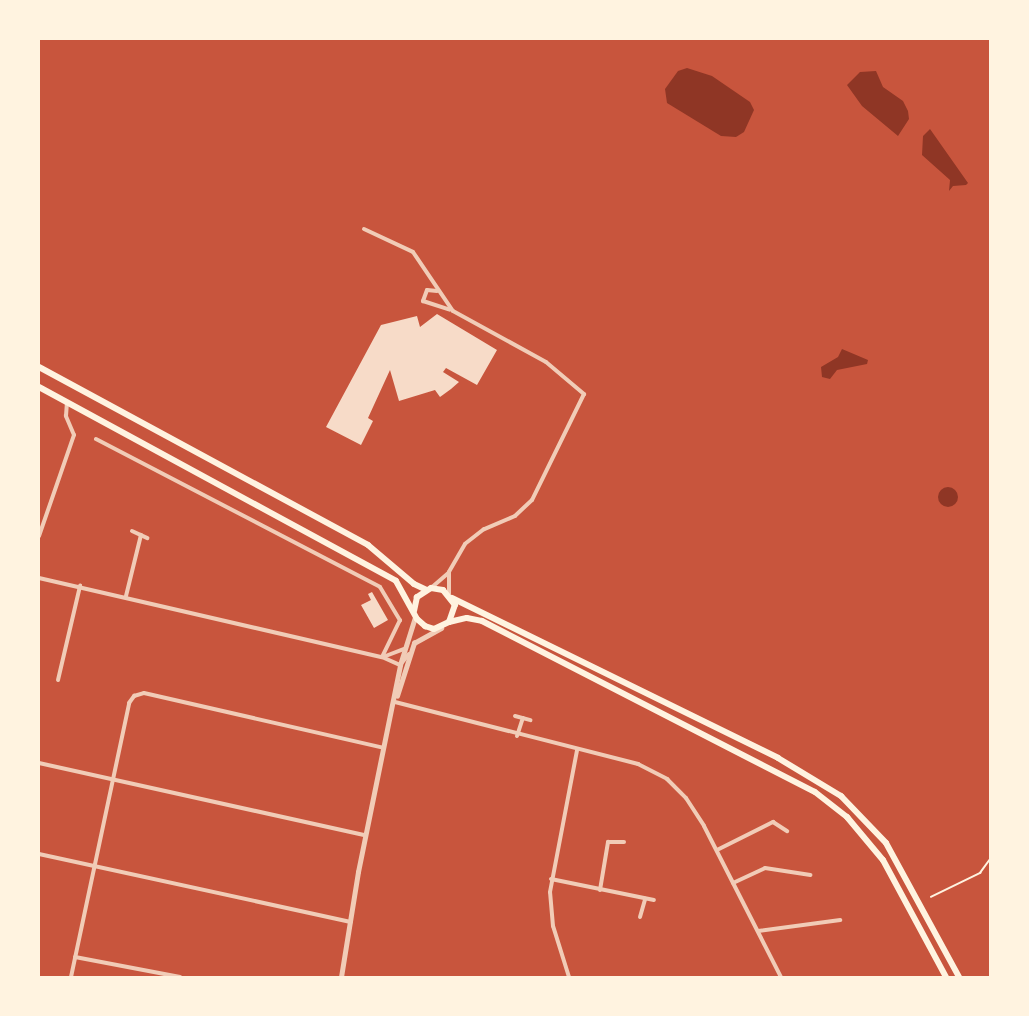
<!DOCTYPE html>
<style>
body{margin:0}
#map{position:relative;width:1029px;height:1016px;overflow:hidden;background:#c8553d;font-family:"IBM Plex Sans",sans-serif}
div>[style]{position:absolute}
.water>*{inset:0;background:#8f3625}
.round{border-radius:50%}
.building>*{inset:0;background:#f7dbc8}
.path>*{height:1.5px;margin:-0.75px;padding:0 0.75px;transform-origin:0.75px;border-radius:0.75px;background:#fff3e0}
.minor>*{height:4px;margin:-2px;padding:0 2px;transform-origin:2px;border-radius:2px;background:#f1ccb7}
.tertiary>*{height:4.5px;margin:-2.25px;padding:0 2.25px;transform-origin:2.25px;border-radius:2.25px;background:#f1ccb7}
.primary>*{height:6px;margin:-3px;padding:0 3px;transform-origin:3px;border-radius:3px;background:#fff3e0}
span{translate:-50% -50%;white-space:nowrap;text-align:center;line-height:1.15;-webkit-text-stroke:4.5px #fff3e0;paint-order:stroke}
.frame{position:absolute;inset:0;border:40px solid #fff3e0;pointer-events:none}
</style>
<div id="map">
<div class="water">
<div style="clip-path:polygon(687px 68px,712px 76px,750px 102px,754px 110px,744px 132px,736px 137px,721px 136px,667px 103px,665px 89px,678px 71px)"></div>
<div style="clip-path:polygon(876px 71px,883px 87px,903px 101px,908px 111px,909px 119px,898px 136px,862px 106px,847px 85px,860px 72px)"></div>
<div style="clip-path:polygon(930px 129px,968px 183px,966px 185px,953px 186px,949px 191px,950px 180px,922px 155px,923px 136px)"></div>
<div style="clip-path:polygon(842px 349px,868px 360px,867px 364px,837px 370px,830px 379px,822px 377px,821px 367px,838px 357px)"></div>
<div class="round" style="left:938px;top:487px;width:20px;height:20px"></div>
</div>
<div class="building">
<div style="clip-path:polygon(437px 314px,497px 350px,477px 385px,446px 368px,443px 372px,459px 382px,451px 389px,440px 397px,435px 390px,399px 401px,390px 370px,368px 418px,373px 421px,361px 445px,326px 427px,381px 325px,417px 316px,420px 327px)"></div>
<div style="clip-path:polygon(372px 592px,388px 620px,374px 628px,361px 605px,371px 600px,368px 594px)"></div>
</div>
<div class="path">
<div style="left:931px;top:897px;width:55px;rotate:-26.1deg"></div>
<div style="left:980px;top:873px;width:17px;rotate:-54deg"></div>
</div>
<div class="minor">
<div style="left:364px;top:229px;width:54px;rotate:25.1deg"></div>
<div style="left:413px;top:252px;width:71px;rotate:55.9deg"></div>
<div style="left:453px;top:311px;width:106px;rotate:28.7deg"></div>
<div style="left:546px;top:362px;width:50px;rotate:40.1deg"></div>
<div style="left:584px;top:394px;width:118px;rotate:116.1deg"></div>
<div style="left:532px;top:500px;width:23px;rotate:137deg"></div>
<div style="left:515px;top:516px;width:34px;rotate:157deg"></div>
<div style="left:484px;top:529px;width:24px;rotate:142deg"></div>
<div style="left:465px;top:544px;width:32px;rotate:120deg"></div>
<div style="left:449px;top:572px;width:22px;rotate:90deg"></div>
<div style="left:437px;top:291px;width:10px;rotate:-174deg"></div>
<div style="left:427px;top:290px;width:12px;rotate:110deg"></div>
<div style="left:423px;top:301px;width:28px;rotate:18deg"></div>
<div style="left:96px;top:439px;width:320px;rotate:27.5deg"></div>
<div style="left:380px;top:587px;width:39px;rotate:59deg"></div>
<div style="left:400px;top:620px;width:41px;rotate:115.9deg"></div>
<div style="left:132px;top:531px;width:17px;rotate:25deg"></div>
<div style="left:39px;top:536px;width:107px;rotate:-70.9deg"></div>
<div style="left:74px;top:435px;width:21px;rotate:-113deg"></div>
<div style="left:66px;top:416px;width:14px;rotate:-86deg"></div>
<div style="left:39px;top:578px;width:352px;rotate:13deg"></div>
<div style="left:382px;top:657px;width:20px;rotate:24deg"></div>
<div style="left:400px;top:665px;width:14px;rotate:-51deg"></div>
<div style="left:431px;top:588px;width:23px;rotate:-41deg"></div>
<div style="left:126px;top:596px;width:63px;rotate:-76.2deg"></div>
<div style="left:383px;top:657px;width:22px;rotate:-21deg"></div>
<div style="left:58px;top:680px;width:97px;rotate:-76.8deg"></div>
<div style="left:395px;top:702px;width:251px;rotate:14.3deg"></div>
<div style="left:638px;top:764px;width:33px;rotate:27deg"></div>
<div style="left:667px;top:779px;width:27px;rotate:45deg"></div>
<div style="left:686px;top:798px;width:33px;rotate:57deg"></div>
<div style="left:704px;top:826px;width:169px;rotate:63deg"></div>
<div style="left:515px;top:716px;width:16px;rotate:15deg"></div>
<div style="left:517px;top:736px;width:19px;rotate:-72deg"></div>
<div style="left:39px;top:763px;width:334px;rotate:12.5deg"></div>
<div style="left:717px;top:850px;width:63px;rotate:-26.6deg"></div>
<div style="left:773px;top:822px;width:17px;rotate:33deg"></div>
<div style="left:39px;top:854px;width:319px;rotate:12.3deg"></div>
<div style="left:551px;top:879px;width:105px;rotate:11.5deg"></div>
<div style="left:733px;top:883px;width:35px;rotate:-25deg"></div>
<div style="left:765px;top:868px;width:46px;rotate:8.8deg"></div>
<div style="left:600px;top:890px;width:49px;rotate:-80.5deg"></div>
<div style="left:608px;top:842px;width:16px"></div>
<div style="left:640px;top:917px;width:19px;rotate:-74deg"></div>
<div style="left:758px;top:931px;width:83px;rotate:-7.6deg"></div>
<div style="left:75px;top:957px;width:107px;rotate:10.8deg"></div>
<div style="left:71px;top:977px;width:280px;rotate:-78deg"></div>
<div style="left:129px;top:703px;width:9px;rotate:-54deg"></div>
<div style="left:134px;top:696px;width:10px;rotate:-17deg"></div>
<div style="left:144px;top:693px;width:246px;rotate:12.9deg"></div>
<div style="left:569px;top:977px;width:53px;rotate:-107.4deg"></div>
<div style="left:553px;top:926px;width:34px;rotate:-95deg"></div>
<div style="left:550px;top:892px;width:145px;rotate:-79.2deg"></div>
</div>
<div class="tertiary">
<div style="left:397px;top:696px;width:56px;rotate:-72.2deg"></div>
<div style="left:414px;top:643px;width:31px;rotate:-29deg"></div>
<div style="left:341px;top:977px;width:106px;rotate:-80.8deg"></div>
<div style="left:358px;top:872px;width:211px;rotate:-78.5deg"></div>
<div style="left:400px;top:665px;width:50px;rotate:-72.6deg"></div>
</div>
<div class="primary">
<div style="left:39px;top:367px;width:374px;rotate:28.4deg"></div>
<div style="left:368px;top:545px;width:60px;rotate:40.3deg"></div>
<div style="left:414px;top:584px;width:14px;rotate:25deg"></div>
<div style="left:39px;top:387px;width:406px;rotate:28.5deg"></div>
<div style="left:396px;top:581px;width:43px;rotate:61.1deg"></div>
<div style="left:417px;top:619px;width:11px;rotate:41deg"></div>
<div style="left:425px;top:626px;width:9px;rotate:18deg"></div>
<div style="left:434px;top:629px;width:17px;rotate:-25deg"></div>
<div style="left:449px;top:622px;width:18px;rotate:-71deg"></div>
<div style="left:455px;top:605px;width:19px;rotate:-129deg"></div>
<div style="left:443px;top:590px;width:12px;rotate:-171deg"></div>
<div style="left:431px;top:588px;width:17px;rotate:147deg"></div>
<div style="left:417px;top:597px;width:14px;rotate:102deg"></div>
<div style="left:452px;top:598px;width:363px;rotate:26.1deg"></div>
<div style="left:778px;top:758px;width:74px;rotate:31.1deg"></div>
<div style="left:841px;top:796px;width:65px;rotate:46.2deg"></div>
<div style="left:886px;top:843px;width:153px;rotate:61.4deg"></div>
<div style="left:449px;top:622px;width:18px;rotate:-13deg"></div>
<div style="left:467px;top:618px;width:15px;rotate:11deg"></div>
<div style="left:482px;top:621px;width:374px;rotate:27.2deg"></div>
<div style="left:815px;top:792px;width:41px;rotate:38deg"></div>
<div style="left:847px;top:817px;width:56px;rotate:50.1deg"></div>
<div style="left:883px;top:860px;width:133px;rotate:61.7deg"></div>
</div>
<div class="frame"></div>
</div>
